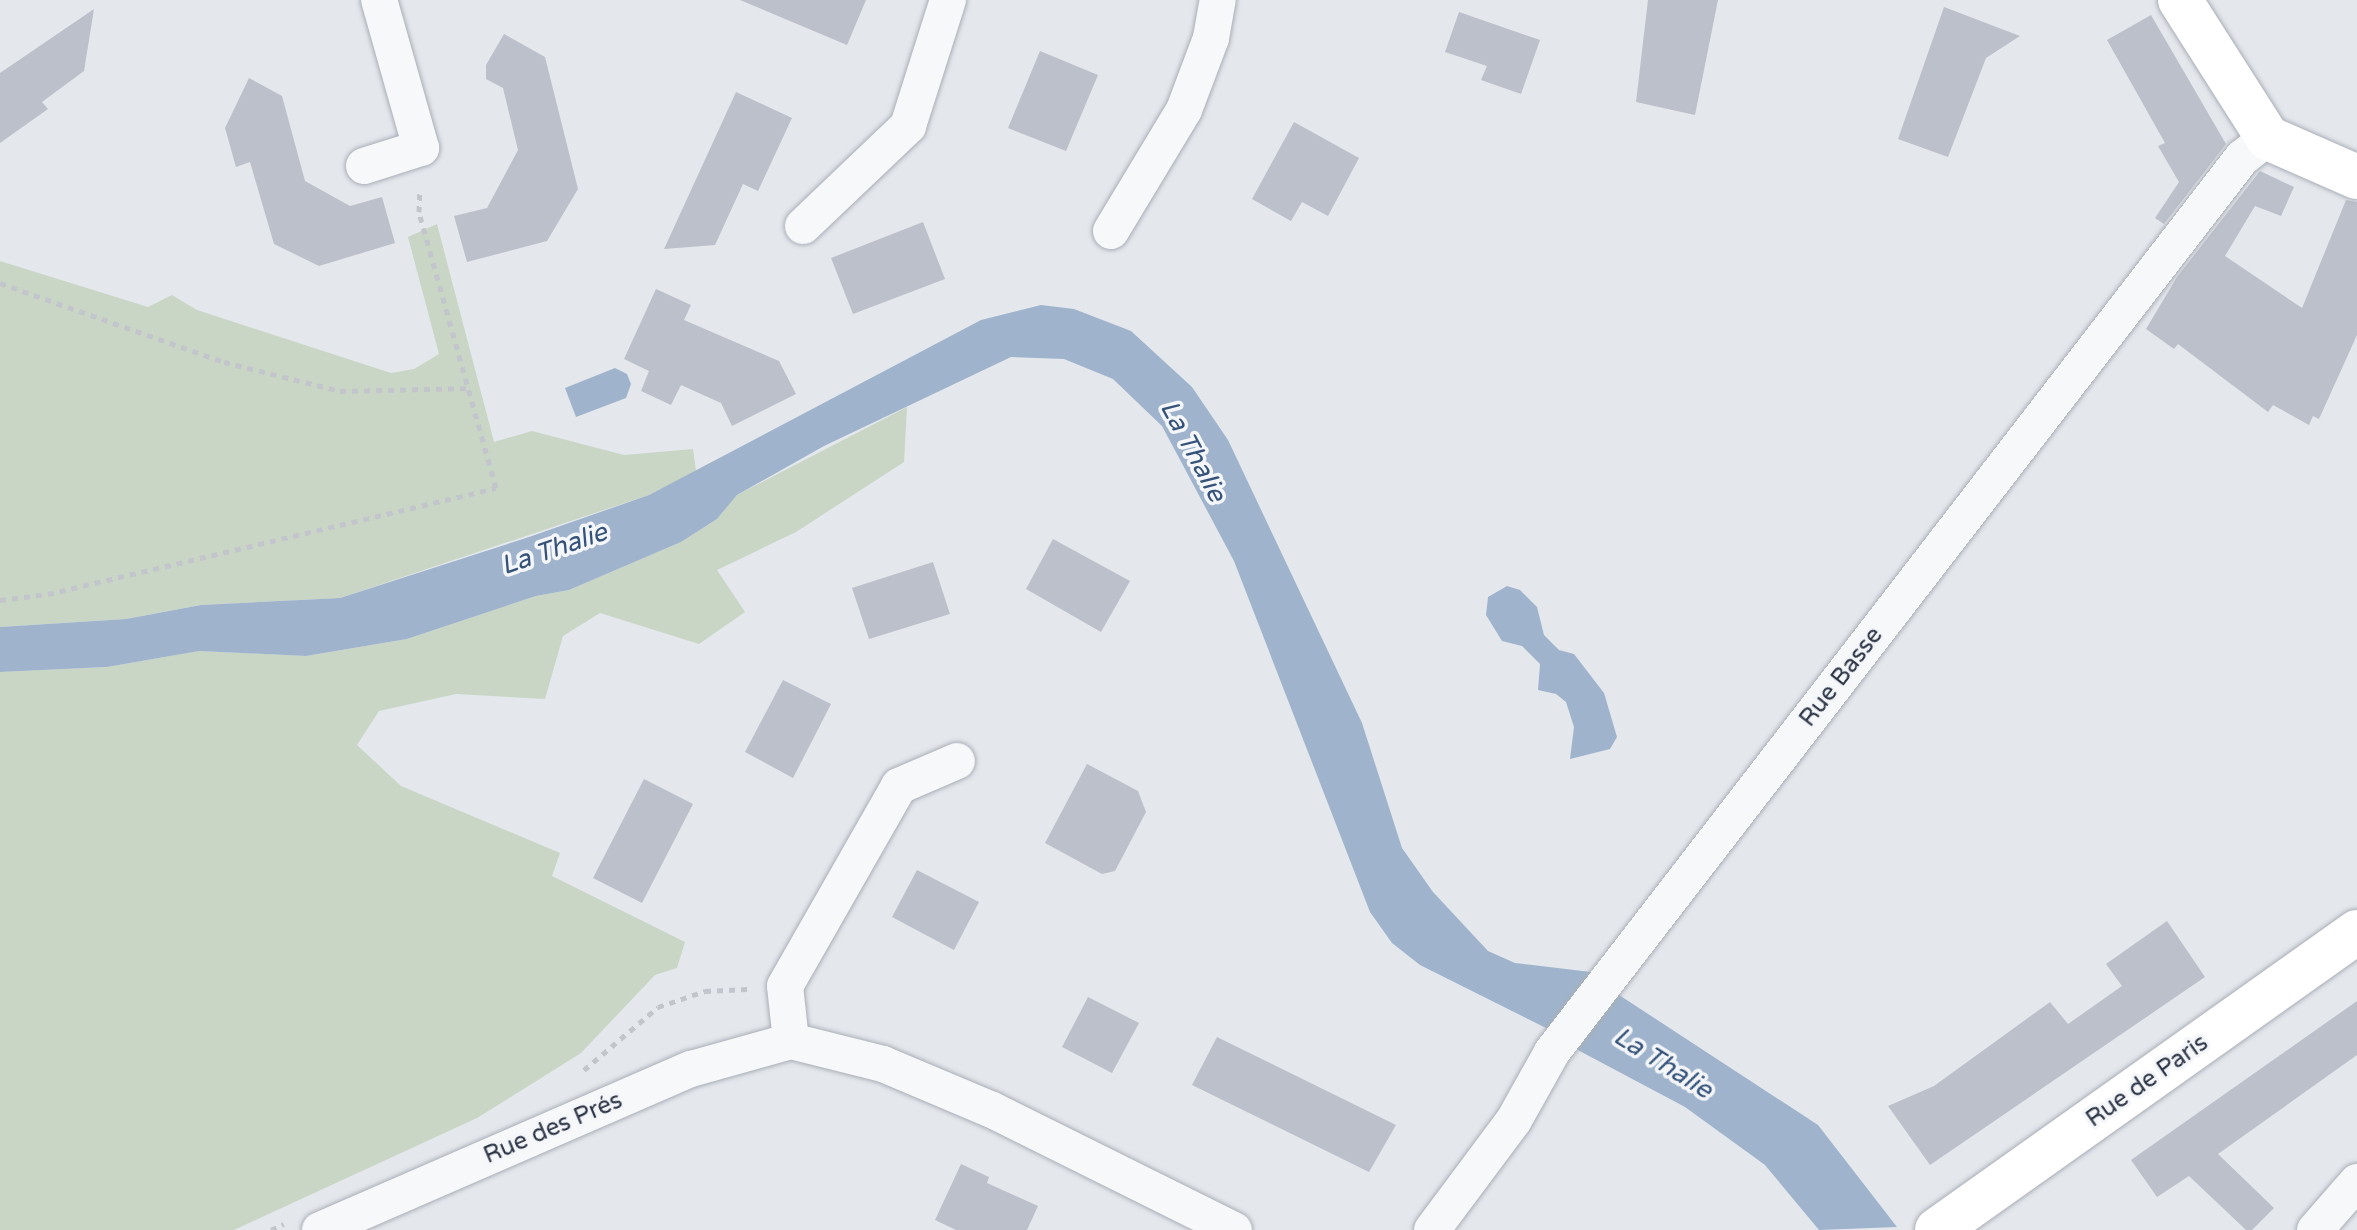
<!DOCTYPE html>
<meta charset="utf-8">
<style>
body{margin:0}
#map{position:relative;width:2357px;height:1230px;overflow:hidden;background:#e4e7ec;font-family:"Varela Round",sans-serif}
div>[style]{position:absolute}
.green>*{inset:0;background:#c9d6c5}
.water>*{inset:0;background:#9fb4cc}
.building>*{inset:0;background:#bbc0ca}
.path>*{height:5px;margin-top:-2.5px;transform-origin:0;background:repeating-linear-gradient(90deg,#c2c5cb 0 6px,transparent 0 12px)}
.roads{filter:drop-shadow(0 0 2px #a9aeb7) drop-shadow(0 0 2px #a9aeb7)}
.street>*{height:36px;margin:-18px;padding:0 18px;transform-origin:18px;border-radius:18px;background:#f7f8fa}
.secondary>*{height:44px;margin:-22px;padding:0 22px;transform-origin:22px;border-radius:22px;background:#fff}
span{translate:-50% -50%;white-space:nowrap;text-align:center;line-height:1.15;-webkit-text-stroke:7px #f4f6f9;paint-order:stroke}
.street-label{font-size:24px;color:#2b3445}
.water-label{font-size:26px;color:#34527a;font-style:italic}
</style>
<div id="map">
<div class="green">
<div style="clip-path:polygon(437px 224px,494px 442px,532px 431px,624px 455px,693px 449px,696px 471px,649px 495px,340px 598px,201px 605px,126px 619px,0 627px,0 261px,148px 307px,172px 295px,197px 310px,391px 373px,414px 369px,439px 354px,408px 237px)"></div>
<div style="clip-path:polygon(907px 407px,904px 462px,796px 532px,717px 570px,745px 612px,699px 644px,600px 613px,563px 636px,545px 699px,456px 694px,379px 711px,357px 745px,401px 786px,560px 853px,552px 876px,685px 942px,677px 968px,655px 975px,581px 1053px,477px 1118px,234px 1230px,0 1230px,0 672px,107px 667px,198px 651px,306px 656px,407px 639px,536px 596px,569px 590px,681px 542px,717px 519px,737px 495px)"></div>
</div>
<div class="water">
<div style="clip-path:polygon(1041px 305px,1074px 309px,1131px 331px,1192px 387px,1228px 440px,1362px 723px,1402px 848px,1433px 892px,1488px 951px,1515px 963px,1591px 972px,1548px 1029px,1420px 965px,1392px 943px,1370px 912px,1234px 561px,1162px 426px,1113px 379px,1064px 359px,1011px 357px,824px 446px,737px 495px,717px 519px,681px 542px,569px 590px,536px 596px,407px 639px,306px 656px,199px 651px,107px 667px,0 672px,0 627px,126px 619px,201px 605px,340px 598px,529px 537px,649px 495px,981px 320px)"></div>
<div style="clip-path:polygon(615px 368px,627px 374px,631px 384px,626px 398px,576px 417px,565px 388px)"></div>
<div style="clip-path:polygon(1507px 586px,1520px 590px,1537px 607px,1544px 635px,1559px 650px,1574px 654px,1604px 693px,1617px 737px,1610px 749px,1570px 759px,1574px 727px,1566px 702px,1556px 694px,1538px 690px,1540px 664px,1522px 646px,1502px 641px,1486px 615px,1488px 597px)"></div>
<div style="clip-path:polygon(1616px 993px,1818px 1125px,1897px 1227px,1819px 1230px,1765px 1165px,1685px 1107px,1574px 1048px)"></div>
</div>
<div class="building">
<div style="clip-path:polygon(740px 0,866px 0,847px 45px)"></div>
<div style="clip-path:polygon(1648px 0,1718px 0,1695px 115px,1636px 102px)"></div>
<div style="clip-path:polygon(1944px 7px,2020px 36px,1986px 58px,1948px 157px,1898px 139px)"></div>
<div style="clip-path:polygon(94px 9px,84px 71px,42px 102px,48px 109px,0 143px,0 73px)"></div>
<div style="clip-path:polygon(1459px 12px,1540px 40px,1521px 94px,1481px 80px,1487px 66px,1445px 52px)"></div>
<div style="clip-path:polygon(2151px 15px,2226px 144px,2164px 224px,2155px 218px,2179px 182px,2158px 146px,2165px 143px,2107px 40px)"></div>
<div style="clip-path:polygon(504px 34px,545px 57px,578px 189px,547px 241px,467px 262px,454px 216px,487px 208px,518px 150px,503px 88px,486px 79px,486px 65px)"></div>
<div style="clip-path:polygon(1040px 51px,1098px 75px,1066px 151px,1008px 128px)"></div>
<div style="clip-path:polygon(249px 78px,282px 96px,305px 181px,350px 206px,382px 197px,395px 243px,319px 266px,274px 244px,250px 162px,236px 167px,225px 128px)"></div>
<div style="clip-path:polygon(736px 92px,792px 118px,758px 191px,743px 184px,715px 245px,664px 249px)"></div>
<div style="clip-path:polygon(1294px 122px,1359px 158px,1328px 216px,1302px 202px,1291px 221px,1252px 199px)"></div>
<div style="clip-path:polygon(2260px 171px,2294px 187px,2281px 216px,2255px 206px,2225px 256px,2302px 308px,2346px 200px,2357px 202px,2357px 335px,2319px 419px,2313px 416px,2309px 425px,2273px 405px,2268px 412px,2178px 344px,2174px 349px,2146px 329px,2177px 277px)"></div>
<div style="clip-path:polygon(923px 222px,945px 279px,853px 314px,831px 258px)"></div>
<div style="clip-path:polygon(656px 289px,691px 305px,684px 320px,779px 361px,796px 394px,732px 426px,721px 403px,681px 385px,671px 405px,641px 391px,649px 371px,624px 359px)"></div>
<div style="clip-path:polygon(1053px 539px,1130px 581px,1101px 632px,1026px 589px)"></div>
<div style="clip-path:polygon(933px 562px,950px 614px,869px 639px,852px 588px)"></div>
<div style="clip-path:polygon(783px 680px,831px 704px,793px 778px,745px 752px)"></div>
<div style="clip-path:polygon(1087px 764px,1138px 791px,1146px 812px,1115px 871px,1102px 874px,1045px 843px)"></div>
<div style="clip-path:polygon(644px 779px,693px 804px,642px 903px,593px 878px)"></div>
<div style="clip-path:polygon(917px 870px,979px 902px,954px 950px,892px 917px)"></div>
<div style="clip-path:polygon(2167px 921px,2205px 977px,1930px 1165px,1888px 1106px,1934px 1086px,2050px 1002px,2068px 1024px,2122px 986px,2106px 964px)"></div>
<div style="clip-path:polygon(1088px 997px,1139px 1023px,1112px 1073px,1062px 1047px)"></div>
<div style="clip-path:polygon(2357px 1001px,2357px 1055px,2218px 1154px,2274px 1208px,2252px 1230px,2246px 1230px,2189px 1176px,2157px 1197px,2131px 1160px)"></div>
<div style="clip-path:polygon(1217px 1037px,1396px 1125px,1369px 1172px,1192px 1085px)"></div>
<div style="clip-path:polygon(961px 1164px,989px 1177px,987px 1183px,1038px 1206px,1027px 1230px,956px 1230px,935px 1220px)"></div>
</div>
<div class="path">
<div style="left:0;top:283px;width:238px;rotate:19.4deg"></div>
<div style="left:224px;top:362px;width:120px;rotate:14deg"></div>
<div style="left:340px;top:391px;width:128px;rotate:-1.3deg"></div>
<div style="left:0;top:600px;width:48px;rotate:-7.1deg"></div>
<div style="left:48px;top:594px;width:460px;rotate:-13.3deg"></div>
<div style="left:496px;top:488px;width:287px;rotate:-105.6deg"></div>
<div style="left:419px;top:212px;width:23px;rotate:-88deg"></div>
<div style="left:584px;top:1070px;width:97px;rotate:-40.4deg"></div>
<div style="left:658px;top:1007px;width:50px;rotate:-18.8deg"></div>
<div style="left:705px;top:991px;width:43px;rotate:-2.7deg"></div>
<div style="left:271px;top:1230px;width:14px;rotate:-25deg"></div>
</div>
<div class="roads">
<div class="street">
<div style="left:364px;top:166px;width:60px;rotate:-17.5deg"></div>
<div style="left:421px;top:148px;width:154px;rotate:-105.8deg"></div>
<div style="left:803px;top:226px;width:145px;rotate:-43.6deg"></div>
<div style="left:908px;top:126px;width:132px;rotate:-72.4deg"></div>
<div style="left:1111px;top:231px;width:141px;rotate:-58.9deg"></div>
<div style="left:1184px;top:110px;width:77px;rotate:-69.4deg"></div>
<div style="left:1211px;top:38px;width:39px;rotate:-80deg"></div>
<div style="left:791px;top:1041px;width:55px;rotate:-96.2deg"></div>
<div style="left:785px;top:986px;width:230px;rotate:-60.3deg"></div>
<div style="left:899px;top:786px;width:63px;rotate:-23.3deg"></div>
<div style="left:320px;top:1230px;width:404px;rotate:-23.5deg"></div>
<div style="left:691px;top:1069px;width:104px;rotate:-15.6deg"></div>
<div style="left:791px;top:1041px;width:95px;rotate:14deg"></div>
<div style="left:883px;top:1064px;width:118px;rotate:22.9deg"></div>
<div style="left:992px;top:1110px;width:270px;rotate:26.4deg"></div>
<div style="left:1432px;top:1230px;width:137px;rotate:-53.3deg"></div>
<div style="left:1514px;top:1120px;width:78px;rotate:-60.8deg"></div>
<div style="left:1552px;top:1052px;width:1129px;rotate:-52.34deg"></div>
<div style="left:2242px;top:158px;width:33px;rotate:-38deg"></div>
<div style="left:2315px;top:1230px;width:64px;rotate:-48.8deg"></div>
</div>
<div class="secondary">
<div style="left:2180px;top:0;width:164px;rotate:57.5deg"></div>
<div style="left:2268px;top:138px;width:97px;rotate:23.7deg"></div>
<div style="left:1937px;top:1230px;width:515px;rotate:-35.36deg"></div>
</div>
</div>
<div class="street-label">
<span style="left:1841px;top:677px;rotate:-52deg">Rue Basse</span>
<span style="left:2147px;top:1081px;rotate:-35deg">Rue de Paris</span>
<span style="left:553px;top:1128px;rotate:-23deg">Rue des Prés</span>
</div>
<div class="water-label">
<span style="left:1193px;top:451px;rotate:62deg">La Thalie</span>
<span style="left:554px;top:549px;rotate:-19deg">La Thalie</span>
<span style="left:1663px;top:1063px;rotate:32deg">La Thalie</span>
</div>
</div>
